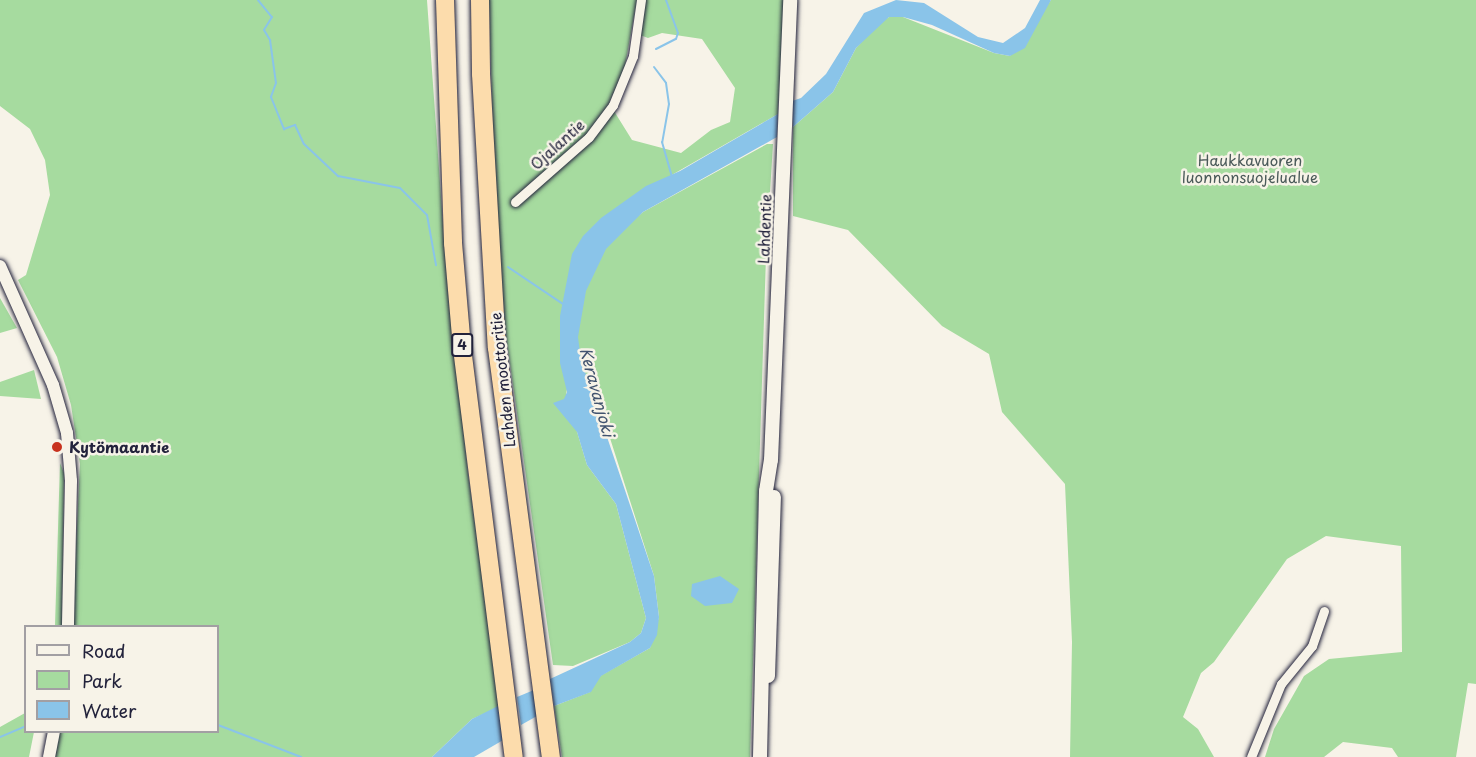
<!DOCTYPE html>
<meta charset="utf-8">
<style>
body{margin:0}
#map{position:relative;width:1476px;height:757px;overflow:hidden;background:#f7f3e8;font-family:"Playpen Sans",sans-serif}
div>[style]{position:absolute}
.green>*{inset:0;background:#a6db9f}
.water>*{inset:0;background:#8ac4e9}
.stream>*{height:2px;margin:-1px;padding:0 1px;transform-origin:1px;border-radius:1px;background:#8ac4e9}
.roads{filter:drop-shadow(0 0 2px #22223b) drop-shadow(0 0 2px #22223b)}
.minor>*{height:9px;margin:-4.5px;padding:0 4.5px;transform-origin:4.5px;border-radius:4.5px;background:#f7f3e8}
.tertiary>*{height:12px;margin:-6px;padding:0 6px;transform-origin:6px;border-radius:6px;background:#f7f3e8}
.secondary>*{height:14px;margin:-7px;padding:0 7px;transform-origin:7px;border-radius:7px;background:#f7f3e8}
.motorway>*{height:18px;margin:-9px;padding:0 9px;transform-origin:9px;border-radius:9px;background:#fcdcac}
.dots>*{width:16px;height:16px;translate:-50% -50%;box-sizing:border-box;border:3px solid #f7f3e8;border-radius:50%}
span{translate:-50% -50%;white-space:nowrap;text-align:center;line-height:1.15;-webkit-text-stroke:5px #f7f3e8;paint-order:stroke}
.shield-label span{padding:2px 4px;background:#f7f3e8;border:2px solid;border-radius:4px;-webkit-text-stroke-width:0}
.shield-label{font-size:14px;color:#22223b;font-weight:700}
.street-label{font-size:15px;color:#22223b}
.park-label{font-size:15px;color:#4a5a59}
.poi-label{font-size:15px;color:#22223b;font-weight:700}
.left{translate:0 -50%;text-align:left}
.water-label{font-size:16px;color:#41536f;font-style:italic}
.legend{position:absolute;left:24px;top:625px;width:195px;height:108px;box-sizing:border-box;background:#f7f3e8;border:2px solid #a29fa3;margin:0;padding:8px 10px;list-style:none;font-size:18px;color:#22223b}
.legend li{display:flex;align-items:center;gap:12px;height:30px}
.legend b{width:30px;border:2px solid #a29fa3}
</style>
<div id="map">
<div class="green">
<div style="clip-path:polygon(0 0,427px 0,445px 253px,468px 473px,500px 707px,472px 719px,432px 757px,53px 757px,59px 732px,218px 732px,218px 626px,72px 626px,80px 464px,71px 405px,57px 357px,18px 280px,26px 275px,50px 195px,45px 160px,30px 129px,0 106px)"></div>
<div style="clip-path:polygon(489px 0,637px 0,624px 71px,609px 103px,632px 140px,681px 153px,711px 130px,730px 122px,735px 88px,702px 39px,662px 33px,648px 38px,640px 35px,644px 0,784px 0,778px 114px,670px 176px,594px 230px,566px 395px,587px 465px,616px 504px,646px 618px,641px 633px,630px 642px,573px 666px,553px 665px,506px 336px,495px 203px)"></div>
<div style="clip-path:polygon(1051px 0,1476px 0,1476px 684px,1468px 683px,1456px 757px,1398px 757px,1392px 748px,1343px 742px,1324px 757px,1265px 757px,1274px 729px,1304px 676px,1329px 659px,1402px 652px,1401px 546px,1326px 536px,1287px 559px,1214px 662px,1201px 673px,1183px 717px,1198px 729px,1214px 757px,1070px 757px,1072px 642px,1065px 484px,1002px 412px,989px 354px,942px 326px,848px 230px,793px 216px,793px 127px,833px 92px,856px 48px,878px 24px,889px 17px,903px 17px,994px 53px,1010px 56px)"></div>
<div style="clip-path:polygon(767px 144px,773px 144px,766px 256px,750px 757px,562px 757px,554px 706px,590px 692px,600px 676px,650px 648px,659px 617px,654px 576px,609px 435px,573px 344px,593px 254px,643px 212px)"></div>
<div style="clip-path:polygon(0 298px,17px 328px,0 333px)"></div>
<div style="clip-path:polygon(34px 370px,41px 399px,0 396px,0 382px)"></div>
<div style="clip-path:polygon(60px 463px,64px 473px,62px 626px,55px 626px)"></div>
<div style="clip-path:polygon(25px 713px,26px 732px,34px 732px,29px 757px,0 757px,0 727px)"></div>
</div>
<div class="water">
<div style="clip-path:polygon(896px 0,924px 3px,978px 37px,1003px 43px,1025px 28px,1040px 0,1051px 0,1025px 48px,1010px 56px,994px 53px,932px 25px,903px 17px,889px 17px,856px 48px,833px 92px,793px 127px,792px 101px,801px 98px,826px 74px,864px 13px)"></div>
<div style="clip-path:polygon(778px 114px,777px 137px,643px 212px,606px 249px,586px 291px,578px 337px,581px 360px,654px 576px,659px 617px,657px 635px,650px 648px,601px 676px,591px 692px,554px 706px,550px 679px,630px 642px,641px 633px,646px 618px,616px 504px,587px 465px,577px 432px,553px 403px,564px 399px,567px 392px,560px 363px,560px 316px,572px 254px,583px 236px,601px 218px,646px 186px,680px 171px)"></div>
<div style="clip-path:polygon(720px 576px,739px 589px,732px 603px,705px 606px,691px 596px,692px 584px)"></div>
<div style="clip-path:polygon(534px 690px,537px 716px,521px 725px,517px 697px)"></div>
<div style="clip-path:polygon(500px 705px,505px 739px,474px 757px,432px 757px,472px 719px)"></div>
</div>
<div class="stream">
<div style="left:258px;top:0;width:22px;rotate:51deg"></div>
<div style="left:272px;top:17px;width:15px;rotate:122deg"></div>
<div style="left:264px;top:30px;width:12px;rotate:59deg"></div>
<div style="left:270px;top:40px;width:43px;rotate:82.1deg"></div>
<div style="left:276px;top:83px;width:15px;rotate:110deg"></div>
<div style="left:271px;top:97px;width:35px;rotate:68deg"></div>
<div style="left:284px;top:129px;width:12px;rotate:-20deg"></div>
<div style="left:295px;top:125px;width:21px;rotate:65deg"></div>
<div style="left:304px;top:144px;width:47px;rotate:43.3deg"></div>
<div style="left:338px;top:176px;width:63px;rotate:11deg"></div>
<div style="left:400px;top:188px;width:38px;rotate:45deg"></div>
<div style="left:427px;top:215px;width:51px;rotate:79.8deg"></div>
<div style="left:656px;top:49px;width:22px;rotate:-27deg"></div>
<div style="left:676px;top:39px;width:6px;rotate:-72deg"></div>
<div style="left:678px;top:33px;width:35px;rotate:-110deg"></div>
<div style="left:654px;top:67px;width:20px;rotate:53deg"></div>
<div style="left:666px;top:83px;width:21px;rotate:82deg"></div>
<div style="left:669px;top:104px;width:39px;rotate:100deg"></div>
<div style="left:662px;top:142px;width:36px;rotate:74deg"></div>
<div style="left:508px;top:267px;width:66px;rotate:33.9deg"></div>
<div style="left:218px;top:725px;width:89px;rotate:21.1deg"></div>
<div style="left:0;top:737px;width:28px;rotate:-23deg"></div>
</div>
<div class="roads">
<div class="minor">
<div style="left:515px;top:202px;width:98px;rotate:-41.3deg"></div>
<div style="left:589px;top:137px;width:40px;rotate:-53deg"></div>
<div style="left:613px;top:105px;width:53px;rotate:-67.8deg"></div>
<div style="left:633px;top:56px;width:57px;rotate:-81.9deg"></div>
<div style="left:1251px;top:757px;width:79px;rotate:-67.7deg"></div>
<div style="left:1281px;top:684px;width:49px;rotate:-50.8deg"></div>
<div style="left:1312px;top:646px;width:37px;rotate:-71deg"></div>
</div>
<div class="tertiary">
<div style="left:0;top:266px;width:130px;rotate:66deg"></div>
<div style="left:53px;top:385px;width:50px;rotate:73.7deg"></div>
<div style="left:67px;top:433px;width:48px;rotate:85.2deg"></div>
<div style="left:71px;top:481px;width:145px;rotate:91.2deg"></div>
<div style="left:49px;top:757px;width:25px;rotate:-79deg"></div>
</div>
<div class="secondary">
<div style="left:768px;top:676px;width:179px;rotate:-88.1deg"></div>
<div style="left:760px;top:757px;width:266px;rotate:-88.7deg"></div>
<div style="left:766px;top:491px;width:31px;rotate:-81deg"></div>
<div style="left:771px;top:460px;width:460px;rotate:-87.6deg"></div>
</div>
<div class="motorway">
<div style="left:445px;top:0;width:243px;rotate:88.1deg"></div>
<div style="left:453px;top:243px;width:105px;rotate:85.1deg"></div>
<div style="left:462px;top:348px;width:412px;rotate:82.8deg"></div>
<div style="left:480px;top:0;width:74px;rotate:89.2deg"></div>
<div style="left:481px;top:74px;width:274px;rotate:86.7deg"></div>
<div style="left:497px;top:348px;width:413px;rotate:82.5deg"></div>
</div>
</div>
<div class="dots">
<div style="left:57px;top:447px;background:#c8321e"></div>
</div>
<div class="shield-label">
<span style="left:462px;top:345px">4</span>
</div>
<div class="street-label">
<span style="left:557px;top:144px;rotate:-42deg">Ojalantie</span>
<span style="left:764px;top:229px;rotate:-88deg">Lahdentie</span>
<span style="left:502px;top:380px;rotate:-96deg">Lahden moottoritie</span>
</div>
<div class="park-label">
<span style="left:1250px;top:168px">Haukkavuoren<br>luonnonsuojelualue</span>
</div>
<div class="poi-label">
<span class="left" style="left:69px;top:447px">Kytömaantie</span>
</div>
<div class="water-label">
<span style="left:598px;top:392px;rotate:75deg">Keravanjoki</span>
</div>
<ul class="legend">
<li><b style="height:8px;background:#f7f3e8"></b>Road</li>
<li><b style="height:16px;background:#a6db9f"></b>Park</li>
<li><b style="height:16px;background:#8ac4e9"></b>Water</li>
</ul>
</div>
